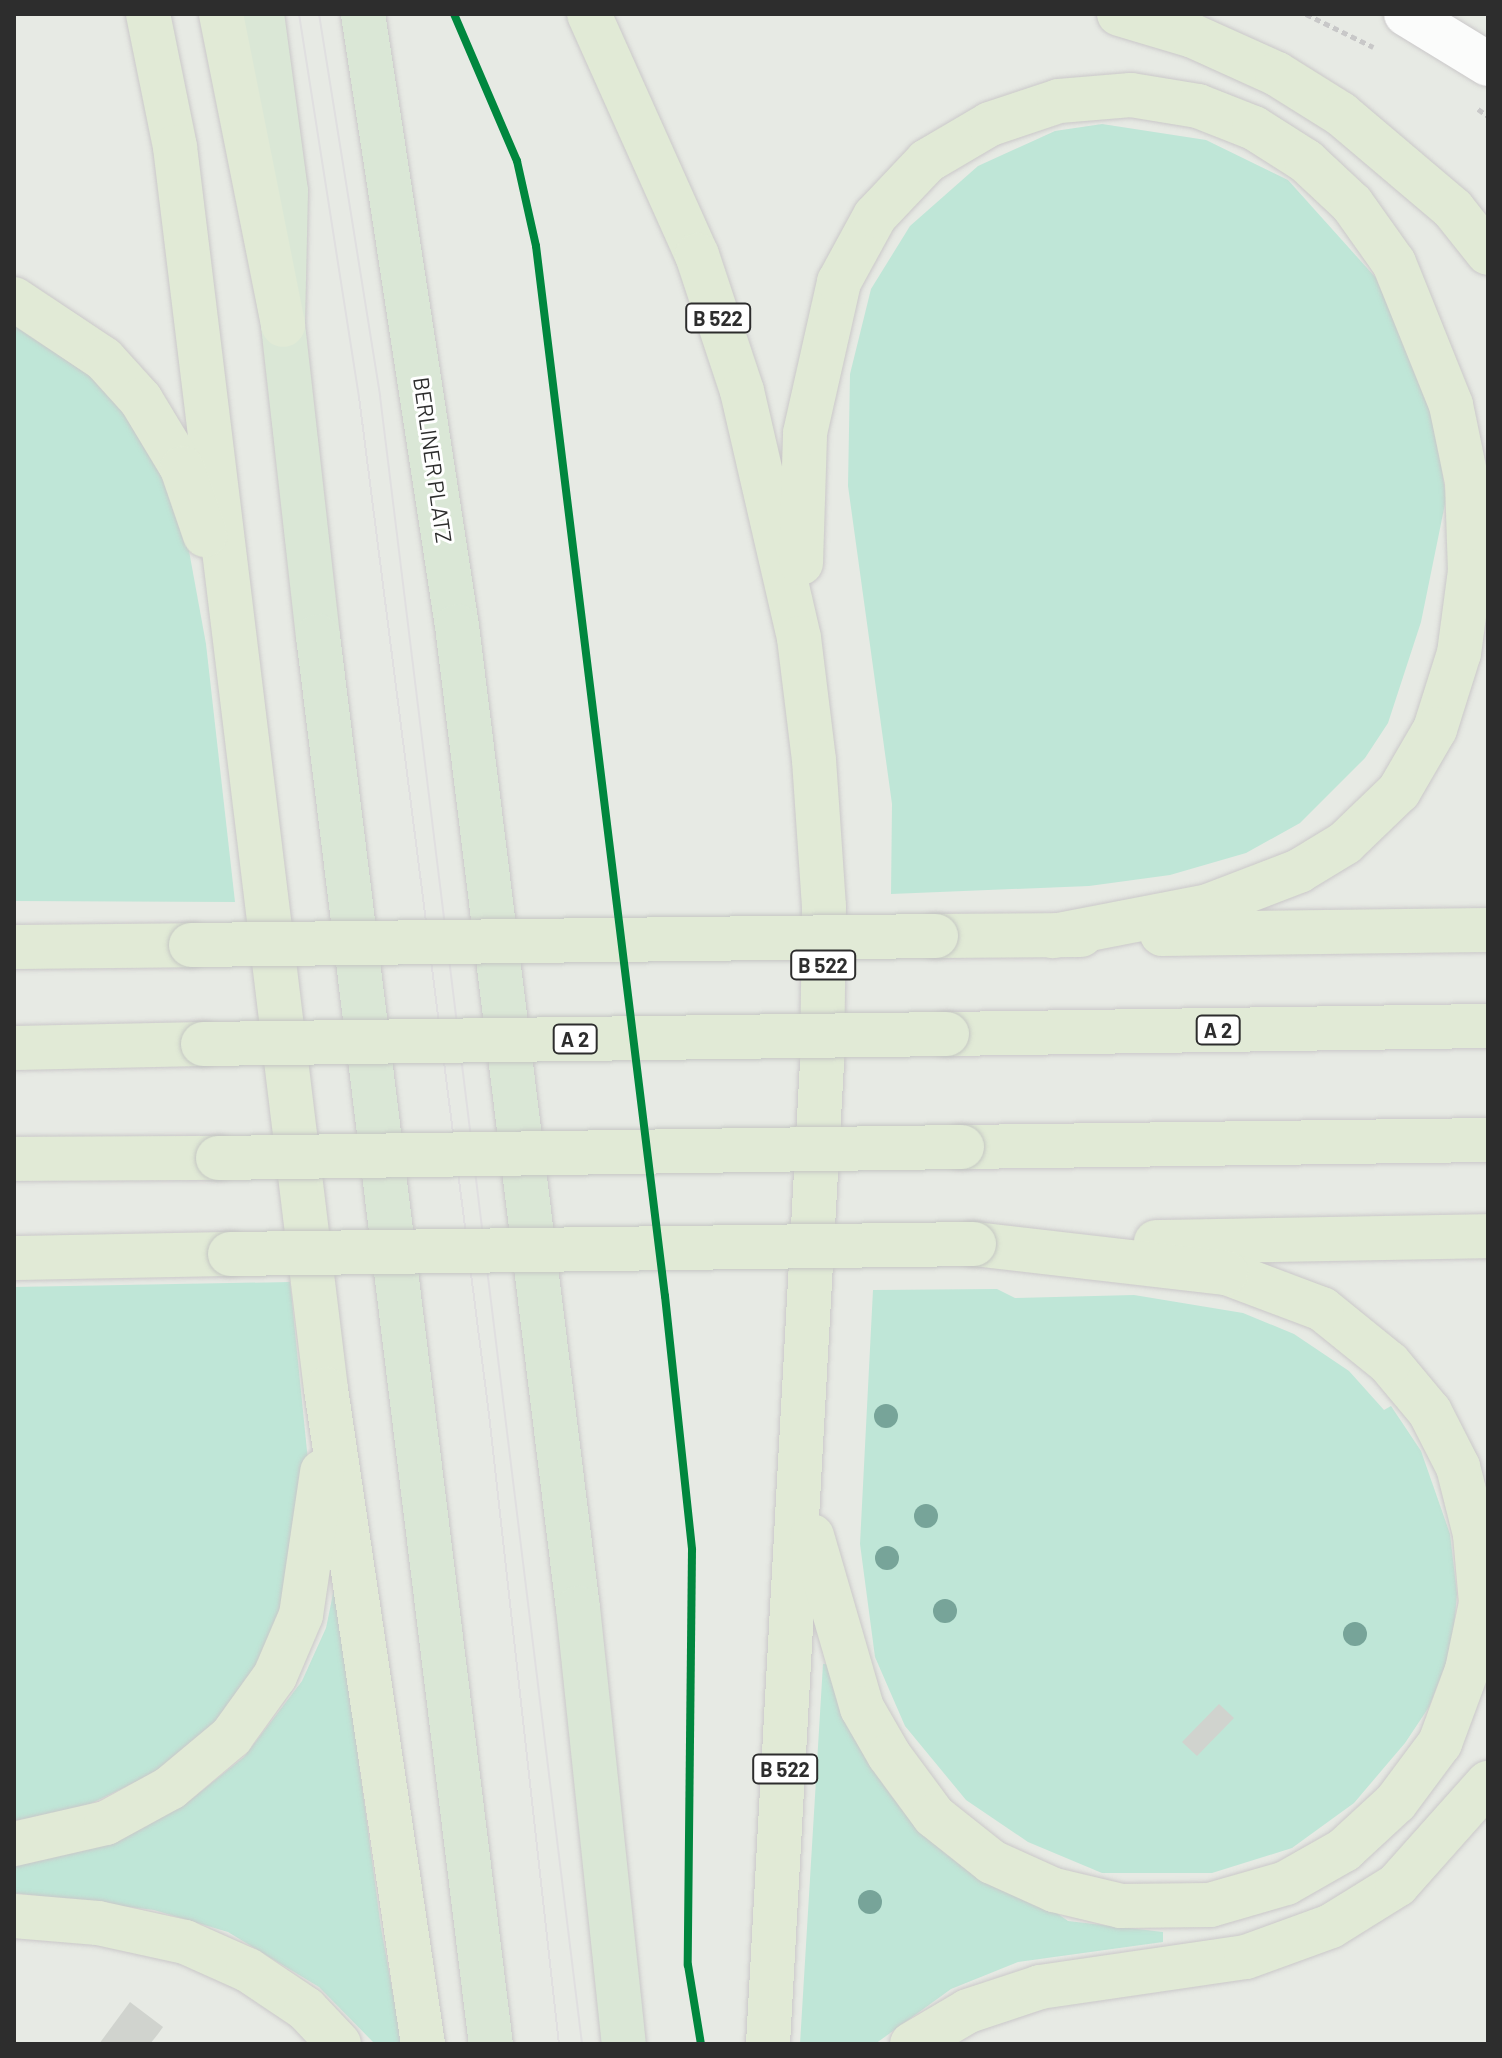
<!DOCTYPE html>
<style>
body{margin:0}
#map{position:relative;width:1502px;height:2058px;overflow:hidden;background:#e7eae4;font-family:Barlow,sans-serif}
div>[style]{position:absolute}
.green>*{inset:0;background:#bfe6d7}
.building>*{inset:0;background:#d0d3ce}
.path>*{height:5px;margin-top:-2.5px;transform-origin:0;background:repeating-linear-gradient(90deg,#c8c8c8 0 6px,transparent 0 10px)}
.roads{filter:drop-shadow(0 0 2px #cac8c9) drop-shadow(0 0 2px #cac8c9)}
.minor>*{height:44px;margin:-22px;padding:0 22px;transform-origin:22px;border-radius:22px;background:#fbfcfb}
.major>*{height:44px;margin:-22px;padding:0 22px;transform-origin:22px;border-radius:22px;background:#dae7d6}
.highway>*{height:44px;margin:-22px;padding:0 22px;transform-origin:22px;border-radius:22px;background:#e1ead6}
.tram>*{height:2px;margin:-1px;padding:0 1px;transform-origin:1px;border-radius:1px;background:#e0dfe0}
.bridges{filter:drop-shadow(0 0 2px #c4c6c3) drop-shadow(0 0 2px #c4c6c3)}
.highway-bridge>*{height:44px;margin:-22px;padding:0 22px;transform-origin:22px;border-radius:22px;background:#e1ead6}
.cycleway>*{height:8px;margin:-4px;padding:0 4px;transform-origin:4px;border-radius:4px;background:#00873e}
.trees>*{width:24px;height:24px;margin:-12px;border-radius:50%;background:#77a499}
span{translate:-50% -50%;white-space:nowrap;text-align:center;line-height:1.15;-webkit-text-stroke:6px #fff;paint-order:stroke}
.shield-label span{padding:2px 6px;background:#fff;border:2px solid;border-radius:6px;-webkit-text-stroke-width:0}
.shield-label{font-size:20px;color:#2d2d2d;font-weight:700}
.street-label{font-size:22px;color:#2d2d2d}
.frame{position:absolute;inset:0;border:16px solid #2d2d2d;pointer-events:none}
</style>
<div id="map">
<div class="green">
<div style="clip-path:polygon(1102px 124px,1206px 140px,1288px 180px,1376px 278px,1426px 391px,1439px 448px,1446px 499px,1421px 622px,1388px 723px,1365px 758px,1300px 823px,1246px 853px,1170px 875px,1089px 886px,891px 894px,892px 804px,848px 486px,850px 374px,871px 289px,910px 226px,978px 166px,1055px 131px)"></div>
<div style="clip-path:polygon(14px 319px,95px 375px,152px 452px,187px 540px,206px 644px,235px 902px,14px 901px)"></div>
<div style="clip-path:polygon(290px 1282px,308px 1461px,294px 1583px,261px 1664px,213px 1725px,156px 1772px,82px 1808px,14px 1821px,14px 1287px)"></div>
<div style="clip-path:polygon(997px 1289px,1015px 1298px,1134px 1295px,1243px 1313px,1294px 1334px,1349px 1371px,1384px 1410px,1391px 1406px,1421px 1451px,1450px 1534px,1457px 1594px,1452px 1648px,1429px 1707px,1405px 1743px,1354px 1803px,1292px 1848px,1212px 1873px,1102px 1873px,1028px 1842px,966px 1800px,905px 1726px,875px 1657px,860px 1544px,873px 1290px)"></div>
<div style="clip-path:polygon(335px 1584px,381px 1928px,402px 2044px,375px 2044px,319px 1987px,228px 1932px,154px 1910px,14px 1893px,14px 1862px,113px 1841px,183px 1806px,244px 1757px,302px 1681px,326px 1628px)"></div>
<div style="clip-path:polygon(823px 1664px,829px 1664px,872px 1768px,893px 1798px,1068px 1921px,1163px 1932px,1163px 1942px,1018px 1962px,951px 1989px,875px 2044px,800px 2044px)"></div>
</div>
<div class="building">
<div style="clip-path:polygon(1219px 1704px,1234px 1718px,1197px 1756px,1182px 1742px)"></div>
<div style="clip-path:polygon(130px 2002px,163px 2027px,158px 2034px,150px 2044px,99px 2044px)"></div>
</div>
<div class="path">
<div style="left:1306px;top:14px;width:75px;rotate:26.2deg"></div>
<div style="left:1478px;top:109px;width:12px;rotate:35deg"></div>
</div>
<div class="roads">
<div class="minor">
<div style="left:1406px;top:14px;width:96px;rotate:31.4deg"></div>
</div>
<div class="major">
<div style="left:262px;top:14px;width:179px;rotate:82.3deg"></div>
<div style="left:286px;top:191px;width:134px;rotate:91.3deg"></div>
<div style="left:283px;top:325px;width:313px;rotate:83.6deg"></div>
<div style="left:318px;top:636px;width:1419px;rotate:83deg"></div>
<div style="left:363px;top:14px;width:619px;rotate:81.27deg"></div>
<div style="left:457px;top:626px;width:989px;rotate:82.98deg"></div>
<div style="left:578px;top:1608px;width:438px;rotate:84deg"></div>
</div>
<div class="highway">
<div style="left:148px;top:14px;width:136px;rotate:78.5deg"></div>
<div style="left:175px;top:147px;width:1251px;rotate:83.07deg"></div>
<div style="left:326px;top:1389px;width:662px;rotate:81.58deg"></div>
<div style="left:221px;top:14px;width:317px;rotate:78.7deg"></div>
<div style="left:589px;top:14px;width:264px;rotate:65.9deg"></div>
<div style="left:697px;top:255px;width:143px;rotate:71.7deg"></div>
<div style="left:742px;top:391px;width:253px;rotate:77deg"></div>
<div style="left:799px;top:638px;width:123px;rotate:83deg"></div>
<div style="left:814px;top:760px;width:146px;rotate:86.1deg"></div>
<div style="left:824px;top:906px;width:157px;rotate:90.7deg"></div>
<div style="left:822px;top:1063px;width:982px;rotate:93.15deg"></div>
<div style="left:1119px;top:14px;width:77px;rotate:16.6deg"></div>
<div style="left:1193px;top:36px;width:92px;rotate:24.3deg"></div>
<div style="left:1277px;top:74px;width:75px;rotate:32deg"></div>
<div style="left:1341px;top:114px;width:147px;rotate:40.3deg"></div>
<div style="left:1453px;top:209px;width:56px;rotate:51.5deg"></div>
<div style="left:14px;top:299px;width:108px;rotate:33.7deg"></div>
<div style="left:104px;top:359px;width:55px;rotate:47.9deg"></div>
<div style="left:141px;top:400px;width:79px;rotate:58.9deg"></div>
<div style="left:182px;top:468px;width:71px;rotate:71.1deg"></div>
<div style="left:801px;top:563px;width:130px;rotate:-88.2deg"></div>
<div style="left:805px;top:433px;width:155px;rotate:-77.3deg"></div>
<div style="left:839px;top:282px;width:75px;rotate:-61.4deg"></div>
<div style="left:875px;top:216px;width:76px;rotate:-46.6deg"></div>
<div style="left:927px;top:161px;width:73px;rotate:-30.4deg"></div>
<div style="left:990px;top:124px;width:73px;rotate:-18.4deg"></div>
<div style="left:1059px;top:101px;width:72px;rotate:-4.8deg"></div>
<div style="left:1131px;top:95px;width:68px;rotate:9.3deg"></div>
<div style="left:1198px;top:106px;width:60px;rotate:21.4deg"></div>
<div style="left:1254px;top:128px;width:62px;rotate:32.4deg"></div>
<div style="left:1306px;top:161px;width:63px;rotate:43.1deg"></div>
<div style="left:1352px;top:204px;width:72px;rotate:54.6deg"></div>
<div style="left:1394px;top:263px;width:153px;rotate:68.1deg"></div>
<div style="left:1451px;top:405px;width:79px;rotate:78.3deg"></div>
<div style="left:1467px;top:482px;width:89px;rotate:88.1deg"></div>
<div style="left:1470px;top:571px;width:83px;rotate:97.6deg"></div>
<div style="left:1459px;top:653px;width:80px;rotate:107.5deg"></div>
<div style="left:1435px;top:729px;width:72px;rotate:120.1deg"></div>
<div style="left:1399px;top:791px;width:75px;rotate:136.1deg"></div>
<div style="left:1345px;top:843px;width:54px;rotate:148.7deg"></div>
<div style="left:1299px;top:871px;width:97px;rotate:159deg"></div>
<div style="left:1208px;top:906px;width:158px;rotate:169deg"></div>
<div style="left:1162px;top:934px;width:326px;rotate:-0.7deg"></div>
<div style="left:936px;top:936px;width:145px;rotate:-0.4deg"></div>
<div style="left:14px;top:947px;width:177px;rotate:-0.6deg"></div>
<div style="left:947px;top:1034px;width:541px;rotate:-0.85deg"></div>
<div style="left:14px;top:1048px;width:189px;rotate:-1.2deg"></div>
<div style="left:962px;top:1147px;width:526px;rotate:-0.76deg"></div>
<div style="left:14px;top:1159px;width:204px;rotate:-0.3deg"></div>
<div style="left:1156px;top:1242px;width:332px;rotate:-1deg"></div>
<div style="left:14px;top:1258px;width:216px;rotate:-1.1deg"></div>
<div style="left:812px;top:1536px;width:179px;rotate:73.8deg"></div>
<div style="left:862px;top:1708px;width:54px;rotate:60.1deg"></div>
<div style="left:889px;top:1755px;width:76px;rotate:53.6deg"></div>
<div style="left:934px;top:1816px;width:74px;rotate:38.4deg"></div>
<div style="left:992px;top:1862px;width:68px;rotate:24.3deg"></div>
<div style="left:1054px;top:1890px;width:69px;rotate:13.4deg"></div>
<div style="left:1121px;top:1906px;width:89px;rotate:-0.6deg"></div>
<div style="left:1210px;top:1905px;width:79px;rotate:-16.1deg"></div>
<div style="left:1286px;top:1883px;width:67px;rotate:-29.6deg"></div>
<div style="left:1344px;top:1850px;width:71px;rotate:-42.7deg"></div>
<div style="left:1396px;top:1802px;width:74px;rotate:-53.3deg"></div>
<div style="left:1440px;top:1743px;width:78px;rotate:-69.7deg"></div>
<div style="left:1467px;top:1670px;width:68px;rotate:-78.2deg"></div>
<div style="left:1481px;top:1603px;width:69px;rotate:-95deg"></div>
<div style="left:1475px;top:1534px;width:69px;rotate:-104.2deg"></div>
<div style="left:1458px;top:1467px;width:62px;rotate:-117deg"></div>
<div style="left:1430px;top:1412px;width:64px;rotate:-129.9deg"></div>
<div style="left:1389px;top:1363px;width:86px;rotate:-141.1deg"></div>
<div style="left:1322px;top:1309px;width:103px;rotate:-159.4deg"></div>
<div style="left:1226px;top:1273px;width:254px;rotate:-173.4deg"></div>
<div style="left:14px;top:1844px;width:94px;rotate:-12.9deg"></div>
<div style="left:106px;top:1823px;width:73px;rotate:-28.7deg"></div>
<div style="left:170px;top:1788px;width:80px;rotate:-39.9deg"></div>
<div style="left:231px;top:1737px;width:75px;rotate:-54.2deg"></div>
<div style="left:275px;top:1676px;width:66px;rotate:-66.9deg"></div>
<div style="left:301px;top:1615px;width:145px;rotate:-81.6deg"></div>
<div style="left:14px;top:1916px;width:84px;rotate:4.8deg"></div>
<div style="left:98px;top:1923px;width:89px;rotate:12.3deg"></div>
<div style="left:185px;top:1942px;width:69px;rotate:24deg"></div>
<div style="left:248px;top:1970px;width:70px;rotate:33.9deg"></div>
<div style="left:306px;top:2009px;width:48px;rotate:46.7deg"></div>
<div style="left:912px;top:2044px;width:65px;rotate:-30.5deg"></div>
<div style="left:968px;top:2011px;width:76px;rotate:-18.4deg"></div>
<div style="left:1040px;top:1987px;width:208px;rotate:-8.3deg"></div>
<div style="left:1246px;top:1957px;width:90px;rotate:-20deg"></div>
<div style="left:1331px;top:1926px;width:78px;rotate:-31.8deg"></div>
<div style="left:1397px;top:1885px;width:137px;rotate:-48.3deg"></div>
</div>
</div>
<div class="tram">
<div style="left:299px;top:14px;width:388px;rotate:81.1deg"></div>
<div style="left:359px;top:397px;width:1025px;rotate:82.72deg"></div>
<div style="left:489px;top:1414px;width:634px;rotate:83.66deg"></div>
<div style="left:319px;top:14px;width:387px;rotate:80.9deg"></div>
<div style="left:380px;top:396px;width:1660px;rotate:83.01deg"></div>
</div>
<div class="bridges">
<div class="highway-bridge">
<div style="left:191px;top:945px;width:745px;rotate:-0.69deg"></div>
<div style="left:203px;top:1044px;width:744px;rotate:-0.77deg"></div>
<div style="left:218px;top:1158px;width:744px;rotate:-0.85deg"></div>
<div style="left:230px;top:1254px;width:744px;rotate:-0.77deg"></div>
</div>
</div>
<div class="cycleway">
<div style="left:454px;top:14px;width:160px;rotate:66.8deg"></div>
<div style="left:517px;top:161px;width:87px;rotate:77.4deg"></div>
<div style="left:536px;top:246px;width:1058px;rotate:83deg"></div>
<div style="left:665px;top:1296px;width:255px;rotate:83.9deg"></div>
<div style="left:692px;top:1550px;width:415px;rotate:90.6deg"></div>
<div style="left:688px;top:1965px;width:80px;rotate:80.7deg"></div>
</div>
<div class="trees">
<div style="left:886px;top:1416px"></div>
<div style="left:926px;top:1516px"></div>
<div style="left:887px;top:1558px"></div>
<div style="left:945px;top:1611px"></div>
<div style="left:1355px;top:1634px"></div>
<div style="left:870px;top:1902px"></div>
</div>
<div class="shield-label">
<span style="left:718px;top:318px">B 522</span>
<span style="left:823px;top:965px">B 522</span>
<span style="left:1218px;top:1030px">A 2</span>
<span style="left:575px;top:1039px">A 2</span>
<span style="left:785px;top:1769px">B 522</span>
</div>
<div class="street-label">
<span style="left:433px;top:460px;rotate:82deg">BERLINER PLATZ</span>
</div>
<div class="frame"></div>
</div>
